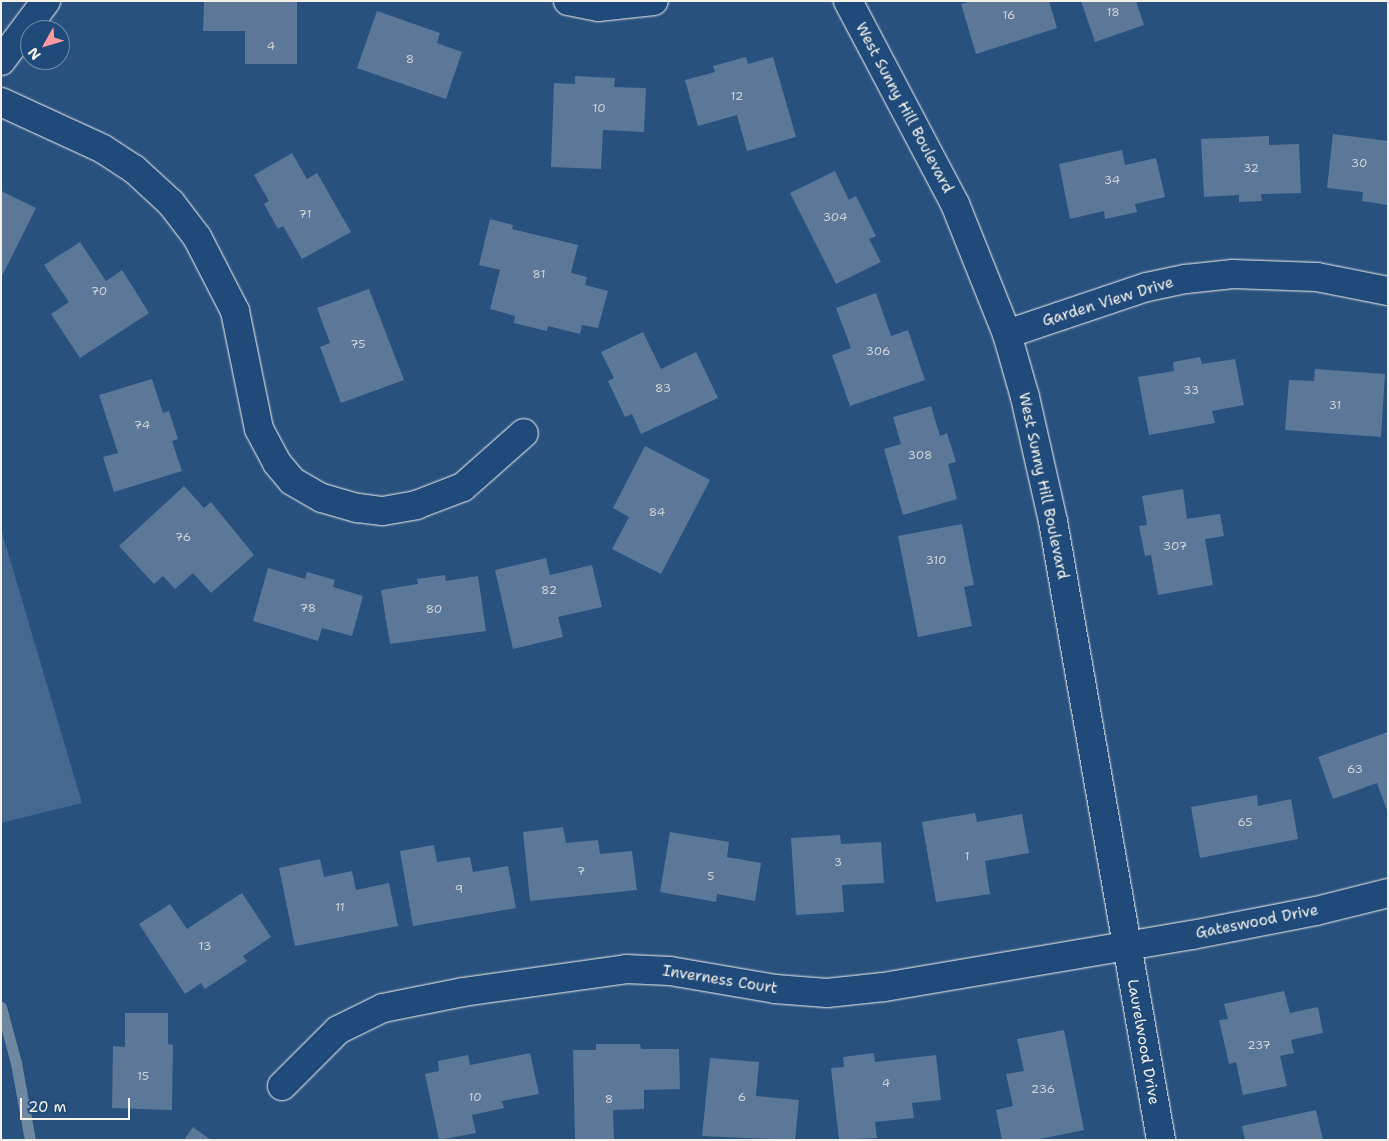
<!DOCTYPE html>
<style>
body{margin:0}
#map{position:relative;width:1389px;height:1141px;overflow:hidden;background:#28517e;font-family:"Shantell Sans",sans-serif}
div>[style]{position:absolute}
.green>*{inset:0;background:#45688e}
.stream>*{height:11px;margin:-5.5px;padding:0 5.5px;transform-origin:5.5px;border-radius:5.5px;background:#6e88a2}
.building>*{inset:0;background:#5b7899}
.roads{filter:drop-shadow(0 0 1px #f4f1e8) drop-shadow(0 0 1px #f4f1e8)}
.minor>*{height:28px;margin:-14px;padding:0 14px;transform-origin:14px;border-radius:14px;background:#1f4a7a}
span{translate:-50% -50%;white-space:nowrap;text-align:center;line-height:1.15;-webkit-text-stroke:5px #1f4a7a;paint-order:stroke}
.number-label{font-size:12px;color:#ced3d4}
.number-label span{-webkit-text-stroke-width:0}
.street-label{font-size:15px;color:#f4f1e8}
.frame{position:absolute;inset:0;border:2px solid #f4f1e8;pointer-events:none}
.north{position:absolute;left:20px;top:20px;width:50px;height:50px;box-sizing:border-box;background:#1f4a7a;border:1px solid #748da6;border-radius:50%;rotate:231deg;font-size:14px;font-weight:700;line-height:20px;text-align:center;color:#f4f1e8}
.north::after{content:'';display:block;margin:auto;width:18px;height:22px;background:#ff9aa2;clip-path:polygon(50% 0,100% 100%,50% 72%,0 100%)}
.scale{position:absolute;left:20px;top:1098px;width:110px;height:22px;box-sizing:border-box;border:2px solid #f4f1e8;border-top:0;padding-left:6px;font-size:15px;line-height:18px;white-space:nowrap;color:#f4f1e8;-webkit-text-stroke:4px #1f4a7a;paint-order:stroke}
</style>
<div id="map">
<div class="green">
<div style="clip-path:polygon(1px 529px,82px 803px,1px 823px)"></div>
</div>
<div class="stream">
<div style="left:1px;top:1007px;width:58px;rotate:75deg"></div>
<div style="left:16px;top:1063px;width:78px;rotate:79.7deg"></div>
</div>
<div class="building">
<div style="clip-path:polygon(204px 1px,297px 1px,297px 64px,245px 64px,245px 31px,203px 31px)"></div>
<div style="clip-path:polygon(972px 1px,1049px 1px,1057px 28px,976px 54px,961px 4px)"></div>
<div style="clip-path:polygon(1081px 1px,1136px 1px,1144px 25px,1095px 42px)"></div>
<div style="clip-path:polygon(377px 11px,440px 33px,437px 43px,462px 52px,446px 99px,357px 68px)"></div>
<div style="clip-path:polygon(746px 57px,748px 64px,773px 57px,796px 137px,747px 151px,737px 115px,698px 126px,685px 80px,715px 72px,713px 66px)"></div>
<div style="clip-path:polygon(575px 76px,615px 78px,614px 87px,646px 88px,644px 132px,603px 130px,601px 169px,551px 167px,554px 83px,575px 84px)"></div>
<div style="clip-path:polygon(1333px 134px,1388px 141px,1388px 205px,1362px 201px,1363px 192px,1327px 188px)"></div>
<div style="clip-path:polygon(1269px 136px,1269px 145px,1299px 144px,1301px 193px,1261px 194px,1262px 201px,1239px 202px,1239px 195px,1204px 197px,1201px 139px)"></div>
<div style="clip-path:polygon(1122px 150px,1125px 165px,1156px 158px,1165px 197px,1135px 204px,1137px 212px,1105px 219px,1104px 211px,1070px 219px,1059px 164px)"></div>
<div style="clip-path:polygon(292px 153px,307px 179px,317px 173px,351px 232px,302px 259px,283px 226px,278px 229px,264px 204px,269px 201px,254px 175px)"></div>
<div style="clip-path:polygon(835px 171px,849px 200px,856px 196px,876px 236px,869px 239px,881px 262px,836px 284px,790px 193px)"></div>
<div style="clip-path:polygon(1px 191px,36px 208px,1px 278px)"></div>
<div style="clip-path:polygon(490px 219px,513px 225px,512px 229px,578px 245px,571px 273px,587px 277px,585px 285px,608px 291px,598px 328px,582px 325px,580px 334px,548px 326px,547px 331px,514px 323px,515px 316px,490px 309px,500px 270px,479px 265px)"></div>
<div style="clip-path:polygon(80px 242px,106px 281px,122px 270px,149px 313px,80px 358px,51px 314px,69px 302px,44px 265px)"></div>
<div style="clip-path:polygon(369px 289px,404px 380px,341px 403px,320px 347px,330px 343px,317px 308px)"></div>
<div style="clip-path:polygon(876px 293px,891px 336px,908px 330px,925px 380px,850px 406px,832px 355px,851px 348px,836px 308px)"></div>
<div style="clip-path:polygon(643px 332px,661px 369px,696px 352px,718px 398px,641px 434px,632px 414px,625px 417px,608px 381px,614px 378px,601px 352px)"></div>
<div style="clip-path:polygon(1200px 357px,1202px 364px,1235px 359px,1244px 405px,1212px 411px,1215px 423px,1149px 435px,1138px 377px,1174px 371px,1173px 362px)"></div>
<div style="clip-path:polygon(1315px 369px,1385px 374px,1381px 437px,1285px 430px,1289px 380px,1314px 381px)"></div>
<div style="clip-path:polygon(152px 379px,163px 413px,169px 411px,178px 439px,172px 441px,182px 471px,114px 492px,103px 457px,118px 453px,99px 395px)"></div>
<div style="clip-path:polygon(931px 406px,940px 436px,947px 433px,956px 462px,948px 464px,957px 499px,903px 515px,884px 449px,901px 444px,893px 417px)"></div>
<div style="clip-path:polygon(645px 446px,710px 480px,661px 574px,612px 549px,629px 517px,613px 508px)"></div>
<div style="clip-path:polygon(184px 486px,204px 508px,211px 502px,254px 555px,211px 593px,193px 573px,175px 589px,163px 576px,154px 584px,119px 546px)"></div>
<div style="clip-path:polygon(1183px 489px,1187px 519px,1220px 514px,1224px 536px,1205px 539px,1213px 585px,1158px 595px,1151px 555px,1145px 556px,1139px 526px,1147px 525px,1142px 496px)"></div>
<div style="clip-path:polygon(962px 524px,974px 585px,964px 587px,972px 626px,918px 637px,898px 536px)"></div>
<div style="clip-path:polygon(546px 558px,550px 575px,592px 565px,602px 607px,558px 617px,563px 637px,513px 649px,495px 570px)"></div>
<div style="clip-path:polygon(268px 568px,305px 579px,307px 572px,335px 580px,333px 587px,363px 596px,352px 636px,322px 628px,318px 641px,253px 621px)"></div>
<div style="clip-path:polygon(445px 575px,446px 581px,478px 576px,486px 631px,390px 644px,381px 590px,418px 584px,417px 579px)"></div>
<div style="clip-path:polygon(1388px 732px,1388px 813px,1377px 783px,1333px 799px,1318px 757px)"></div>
<div style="clip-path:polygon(1257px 795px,1258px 806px,1291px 799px,1298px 839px,1200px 858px,1191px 807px)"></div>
<div style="clip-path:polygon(975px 813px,977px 822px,1022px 814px,1029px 853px,985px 861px,990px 894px,936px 902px,922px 822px)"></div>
<div style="clip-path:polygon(563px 827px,566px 843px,598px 840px,600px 854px,632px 851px,637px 890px,530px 901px,523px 832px)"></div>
<div style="clip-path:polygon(670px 832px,729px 842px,727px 857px,761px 863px,755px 901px,717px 894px,716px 902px,660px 892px)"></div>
<div style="clip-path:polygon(840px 835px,841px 844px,881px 842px,884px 883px,842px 885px,844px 912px,796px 915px,791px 838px)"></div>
<div style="clip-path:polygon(434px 845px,437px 862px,470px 857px,473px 872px,508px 866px,516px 908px,413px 926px,400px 851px)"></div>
<div style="clip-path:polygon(320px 859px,324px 877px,352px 871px,356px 890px,389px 883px,398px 926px,295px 946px,279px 868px)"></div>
<div style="clip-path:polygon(242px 893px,271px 937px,243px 956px,247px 961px,205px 989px,201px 983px,185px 994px,139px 924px,170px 904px,187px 929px)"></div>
<div style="clip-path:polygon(1284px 991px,1290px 1013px,1318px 1007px,1323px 1033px,1291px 1040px,1294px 1053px,1280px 1056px,1287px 1086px,1243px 1095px,1236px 1062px,1229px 1064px,1219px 1020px,1228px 1019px,1224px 1004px)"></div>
<div style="clip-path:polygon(125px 1013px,168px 1013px,168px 1044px,173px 1045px,172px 1110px,112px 1108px,113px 1046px,125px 1047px)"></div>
<div style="clip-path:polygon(1064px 1030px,1084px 1130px,1035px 1140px,1002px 1140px,996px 1110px,1013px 1106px,1006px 1074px,1024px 1071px,1017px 1039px)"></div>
<div style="clip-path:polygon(596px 1044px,640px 1044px,641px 1049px,679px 1049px,680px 1089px,644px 1090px,644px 1109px,613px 1110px,614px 1140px,575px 1140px,573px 1050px,596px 1050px)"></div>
<div style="clip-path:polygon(530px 1053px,539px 1094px,502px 1101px,504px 1108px,472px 1115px,476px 1133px,439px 1140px,425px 1074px,439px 1071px,438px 1061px,468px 1055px,470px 1065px)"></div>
<div style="clip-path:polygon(874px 1053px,875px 1062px,936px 1055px,941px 1100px,912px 1103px,914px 1118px,875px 1122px,877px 1138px,839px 1140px,831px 1068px,844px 1067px,843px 1057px)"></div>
<div style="clip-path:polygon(710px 1058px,759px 1062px,756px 1096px,799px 1100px,795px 1140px,702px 1136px)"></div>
<div style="clip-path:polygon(1316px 1110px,1323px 1140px,1245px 1140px,1242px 1126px)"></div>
<div style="clip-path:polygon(193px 1127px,211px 1140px,184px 1140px)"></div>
</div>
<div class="roads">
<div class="minor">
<div style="left:568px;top:1px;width:31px;rotate:11deg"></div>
<div style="left:598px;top:7px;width:56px;rotate:-6.1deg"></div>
<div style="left:848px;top:1px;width:229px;rotate:62.2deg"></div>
<div style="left:955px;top:204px;width:140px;rotate:68.2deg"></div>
<div style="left:1007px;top:334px;width:66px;rotate:74.1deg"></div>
<div style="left:1025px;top:397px;width:127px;rotate:77.3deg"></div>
<div style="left:1053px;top:521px;width:628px;rotate:80.1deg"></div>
<div style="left:1px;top:61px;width:75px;rotate:-53.1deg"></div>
<div style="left:1px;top:102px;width:112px;rotate:24.7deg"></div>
<div style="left:103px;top:149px;width:37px;rotate:33deg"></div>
<div style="left:134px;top:169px;width:50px;rotate:42.6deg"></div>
<div style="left:171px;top:203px;width:43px;rotate:52.6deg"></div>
<div style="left:197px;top:237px;width:83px;rotate:62.8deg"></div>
<div style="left:235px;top:311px;width:120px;rotate:78.5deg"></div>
<div style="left:259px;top:429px;width:38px;rotate:62deg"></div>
<div style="left:277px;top:463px;width:23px;rotate:50deg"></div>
<div style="left:292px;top:481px;width:34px;rotate:30deg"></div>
<div style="left:322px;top:498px;width:37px;rotate:16deg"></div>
<div style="left:358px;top:508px;width:25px;rotate:7deg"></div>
<div style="left:383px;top:511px;width:34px;rotate:-10deg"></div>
<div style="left:416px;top:505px;width:50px;rotate:-21deg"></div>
<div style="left:463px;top:487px;width:81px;rotate:-41.5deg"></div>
<div style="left:1007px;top:334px;width:148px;rotate:-18.6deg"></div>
<div style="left:1147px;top:287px;width:40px;rotate:-12deg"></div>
<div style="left:1186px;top:279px;width:47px;rotate:-6.1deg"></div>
<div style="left:1233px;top:274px;width:84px;rotate:2deg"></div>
<div style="left:1317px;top:277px;width:72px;rotate:11.2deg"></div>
<div style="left:282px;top:1086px;width:79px;rotate:-45deg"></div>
<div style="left:338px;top:1030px;width:50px;rotate:-26.1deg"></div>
<div style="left:383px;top:1008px;width:82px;rotate:-11.3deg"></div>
<div style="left:463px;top:992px;width:165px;rotate:-8deg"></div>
<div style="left:626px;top:969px;width:44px;rotate:2.6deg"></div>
<div style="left:670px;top:971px;width:107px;rotate:9.7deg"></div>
<div style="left:775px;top:989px;width:52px;rotate:4.4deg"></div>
<div style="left:827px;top:993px;width:57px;rotate:-6deg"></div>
<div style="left:884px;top:987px;width:312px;rotate:-9.6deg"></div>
<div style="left:1192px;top:935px;width:126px;rotate:-11deg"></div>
<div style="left:1316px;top:911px;width:74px;rotate:-14deg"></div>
</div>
</div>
<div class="number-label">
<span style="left:1113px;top:13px">18</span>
<span style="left:1009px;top:16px">16</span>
<span style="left:271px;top:47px">4</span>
<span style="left:410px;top:60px">8</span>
<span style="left:737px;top:97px">12</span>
<span style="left:599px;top:109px">10</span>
<span style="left:1359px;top:164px">30</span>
<span style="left:1251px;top:169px">32</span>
<span style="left:1112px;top:181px">34</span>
<span style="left:305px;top:215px">71</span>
<span style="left:835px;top:218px">304</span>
<span style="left:539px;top:275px">81</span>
<span style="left:99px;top:292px">70</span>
<span style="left:358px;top:345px">75</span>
<span style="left:878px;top:352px">306</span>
<span style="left:663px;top:389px">83</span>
<span style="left:1191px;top:391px">33</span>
<span style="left:1335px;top:406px">31</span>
<span style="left:142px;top:426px">74</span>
<span style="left:920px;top:456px">308</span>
<span style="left:657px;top:513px">84</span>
<span style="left:183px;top:538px">76</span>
<span style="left:1175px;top:547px">307</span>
<span style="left:936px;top:561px">310</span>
<span style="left:549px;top:591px">82</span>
<span style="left:308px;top:609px">78</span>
<span style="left:434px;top:610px">80</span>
<span style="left:1355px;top:770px">63</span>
<span style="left:1245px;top:823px">65</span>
<span style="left:967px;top:857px">1</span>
<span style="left:838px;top:863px">3</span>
<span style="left:581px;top:872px">7</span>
<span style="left:711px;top:877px">5</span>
<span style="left:459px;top:890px">9</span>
<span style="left:340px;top:908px">11</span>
<span style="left:205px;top:947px">13</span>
<span style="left:1259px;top:1046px">237</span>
<span style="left:143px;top:1077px">15</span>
<span style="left:886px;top:1084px">4</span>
<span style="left:1043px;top:1090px">236</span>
<span style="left:475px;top:1098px">10</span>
<span style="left:742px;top:1098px">6</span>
<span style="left:609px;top:1100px">8</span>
</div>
<div class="street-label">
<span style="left:904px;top:108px;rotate:62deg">West Sunny Hill Boulevard</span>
<span style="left:1108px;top:302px;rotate:-17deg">Garden View Drive</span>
<span style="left:1043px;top:486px;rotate:78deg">West Sunny Hill Boulevard</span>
<span style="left:1257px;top:922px;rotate:-11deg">Gateswood Drive</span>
<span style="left:720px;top:980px;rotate:9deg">Inverness Court</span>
<span style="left:1143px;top:1042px;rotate:80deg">Laurelwood Drive</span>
</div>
<div class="frame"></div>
<div class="north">N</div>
<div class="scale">20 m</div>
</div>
